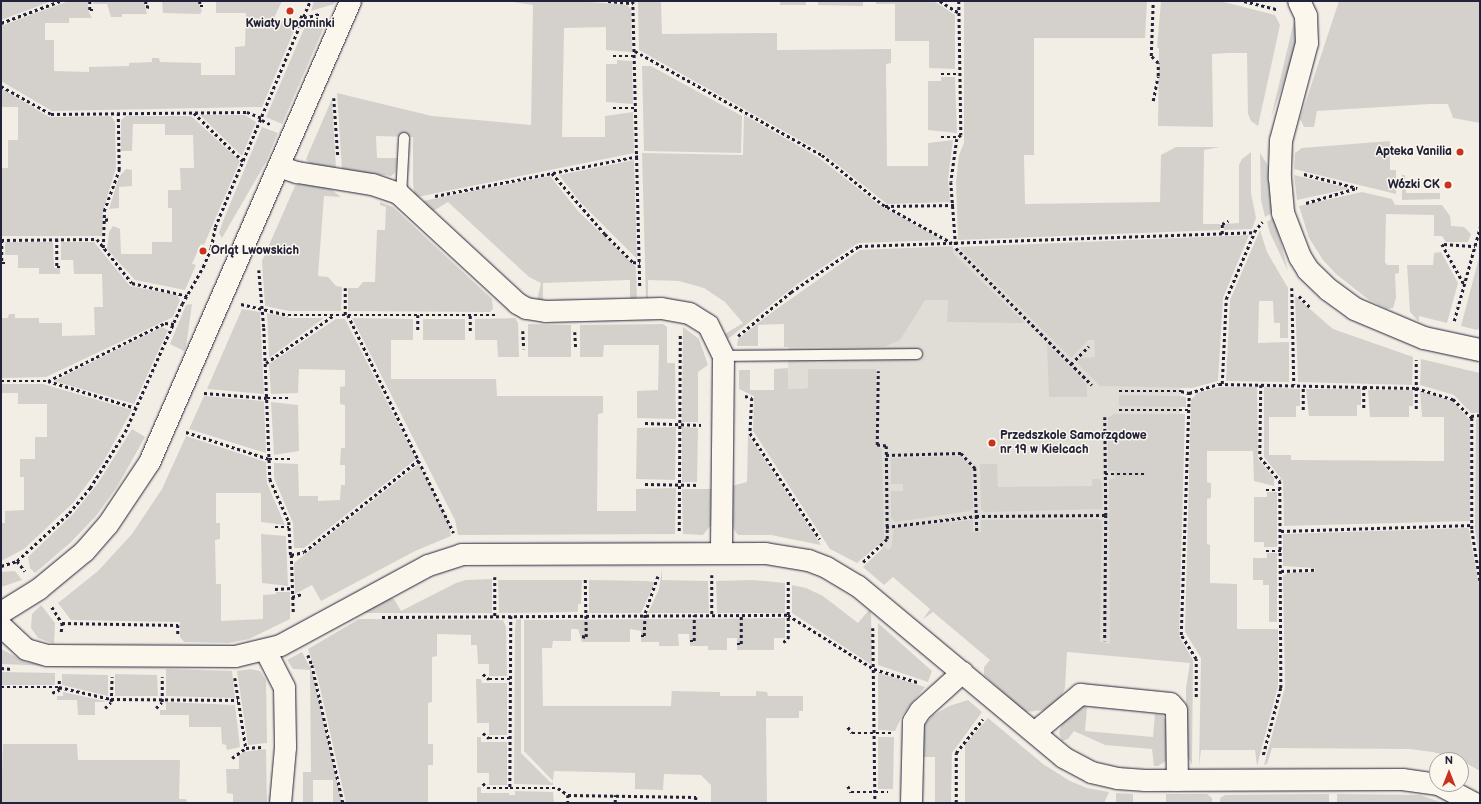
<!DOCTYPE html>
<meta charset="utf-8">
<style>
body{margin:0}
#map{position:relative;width:1481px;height:804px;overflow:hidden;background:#f2eee5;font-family:"Balsamiq Sans",sans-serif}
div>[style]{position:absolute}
.built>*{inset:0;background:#e0dcd6}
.green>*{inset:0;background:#d4d1cc}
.path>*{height:2.5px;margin-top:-1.25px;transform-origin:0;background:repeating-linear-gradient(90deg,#22223b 0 3px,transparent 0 6px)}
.roads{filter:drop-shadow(0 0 1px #22223b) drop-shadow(0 0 1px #22223b)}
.service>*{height:10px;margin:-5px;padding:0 5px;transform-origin:5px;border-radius:5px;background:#fbf7ec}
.minor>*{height:21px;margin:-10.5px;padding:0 10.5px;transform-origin:10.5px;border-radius:10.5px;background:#fbf7ec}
.tertiary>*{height:22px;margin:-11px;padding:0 11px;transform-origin:11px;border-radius:11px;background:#fbf7ec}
.dots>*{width:11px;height:11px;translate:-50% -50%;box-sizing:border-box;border:2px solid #fbf7ec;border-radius:50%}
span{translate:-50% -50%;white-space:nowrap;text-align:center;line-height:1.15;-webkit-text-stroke:3px #fbf7ec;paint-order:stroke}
.poi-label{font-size:12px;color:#22223b;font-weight:700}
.right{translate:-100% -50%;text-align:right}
.left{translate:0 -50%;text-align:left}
.frame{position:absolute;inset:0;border:2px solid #22223b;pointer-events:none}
.north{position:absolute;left:1429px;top:752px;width:40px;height:40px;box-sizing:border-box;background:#fbf7ec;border:1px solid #a4a2a5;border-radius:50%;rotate:0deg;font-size:11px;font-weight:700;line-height:16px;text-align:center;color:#22223b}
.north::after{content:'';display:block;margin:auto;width:14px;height:18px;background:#c8321e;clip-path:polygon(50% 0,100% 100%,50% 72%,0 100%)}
</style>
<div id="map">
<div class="built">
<div style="clip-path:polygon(1185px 238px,1173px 654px,1097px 643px,884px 549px,803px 498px,805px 388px,788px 389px,789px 300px,929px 250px)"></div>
</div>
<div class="green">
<div style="clip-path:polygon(1px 1px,52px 1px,1px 20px)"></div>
<div style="clip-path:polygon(69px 1px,88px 1px,88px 10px,92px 18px,69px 18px,69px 23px,45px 23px,45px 40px,54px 40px,54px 71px,89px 72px,89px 67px,129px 66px,129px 63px,152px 62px,152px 58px,159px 58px,160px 62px,201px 63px,201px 75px,235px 75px,235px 47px,245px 46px,246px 13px,216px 13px,216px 1px,210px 1px,282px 1px,274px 18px,296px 26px,262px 107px,52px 111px,1px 81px,1px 26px)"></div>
<div style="clip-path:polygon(94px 1px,144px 1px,147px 14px,122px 14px,122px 17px,111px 17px,107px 4px,93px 4px)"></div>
<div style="clip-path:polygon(162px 1px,198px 1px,202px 11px,200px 14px,163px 13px)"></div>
<div style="clip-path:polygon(314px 1px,336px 1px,334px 4px,311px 11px)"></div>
<div style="clip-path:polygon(507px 1px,579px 1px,627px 5px,631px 9px,632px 52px,606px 50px,606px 27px,564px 28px,562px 137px,605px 137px,605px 116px,633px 112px,634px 153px,417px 197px,414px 193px,413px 182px,413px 137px,376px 136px,377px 158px,397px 158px,395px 173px,391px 176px,342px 170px,337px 93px,432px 116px,531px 125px,533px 5px)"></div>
<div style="clip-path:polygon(638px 1px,661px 1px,662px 34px,777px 33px,777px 50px,891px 49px,891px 63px,886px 64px,887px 166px,928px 166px,928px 143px,953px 140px,948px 179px,950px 202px,887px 204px,823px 153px,639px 50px)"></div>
<div style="clip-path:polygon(780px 1px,806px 1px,806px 5px,780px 5px)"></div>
<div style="clip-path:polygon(818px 1px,863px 1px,863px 6px,818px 5px)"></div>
<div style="clip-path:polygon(876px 1px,934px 1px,955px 15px,955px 69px,929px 68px,929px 41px,895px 41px,895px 4px,876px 4px)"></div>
<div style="clip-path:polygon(964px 1px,1147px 1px,1145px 38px,1034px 38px,1034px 155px,1024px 155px,1025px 204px,1160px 202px,1161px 155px,1176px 147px,1220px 147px,1204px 150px,1203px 224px,1220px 224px,1220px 230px,958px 240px,956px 182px,959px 155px,964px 143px)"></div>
<div style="clip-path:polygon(1161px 1px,1220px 1px,1275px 15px,1280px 25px,1258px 126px,1251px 121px,1248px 114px,1247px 53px,1229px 53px,1212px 54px,1213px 127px,1158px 126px,1159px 48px,1157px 48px)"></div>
<div style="clip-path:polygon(1339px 1px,1480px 1px,1480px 123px,1453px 118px,1448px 104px,1430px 104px,1317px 111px,1314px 127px,1304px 127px,1300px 119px)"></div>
<div style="clip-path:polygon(328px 18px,282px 124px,266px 117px,306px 24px)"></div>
<div style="clip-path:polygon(1294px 21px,1297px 40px,1295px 51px,1271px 118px)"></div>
<div style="clip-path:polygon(617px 60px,632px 61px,633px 104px,606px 102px,606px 64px,617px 64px)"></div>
<div style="clip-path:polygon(642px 66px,651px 66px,742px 116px,741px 153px,644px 151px)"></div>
<div style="clip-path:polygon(941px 77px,955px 77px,957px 133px,928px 130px,928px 81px,941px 81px)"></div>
<div style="clip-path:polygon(1px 88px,49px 117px,111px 116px,115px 122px,116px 168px,103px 210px,102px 236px,1px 236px,1px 168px,8px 168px,8px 140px,18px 140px,18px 107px,1px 107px)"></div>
<div style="clip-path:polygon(332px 99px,336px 169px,310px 164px,306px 159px)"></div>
<div style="clip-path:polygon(200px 115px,245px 115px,256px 122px,242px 156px)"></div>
<div style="clip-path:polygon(744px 115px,818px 157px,879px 205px,943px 240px,858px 243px,796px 285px,728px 339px,725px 334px,743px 323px,725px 302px,704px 288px,679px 281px,648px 280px,648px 299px,646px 300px,642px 153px,743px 155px)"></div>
<div style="clip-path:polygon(126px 116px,191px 116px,240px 161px,204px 245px,201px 244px,192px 264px,196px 265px,185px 290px,135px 280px,107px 249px,109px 232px,113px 226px,120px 229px,121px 254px,152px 254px,152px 242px,172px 242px,172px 208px,168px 208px,168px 190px,181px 190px,180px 168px,194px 168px,193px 135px,165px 135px,165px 124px,133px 124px,132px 151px,121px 151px,121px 120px)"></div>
<div style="clip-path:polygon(262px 127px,278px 133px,266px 162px,222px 238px,219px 233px,223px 221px)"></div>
<div style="clip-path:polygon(1390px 141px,1390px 170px,1396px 170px,1396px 194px,1294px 169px,1295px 153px,1302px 148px)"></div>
<div style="clip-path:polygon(1251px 152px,1251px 193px,1256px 218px,1252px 229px,1224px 230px,1224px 224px,1239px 223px,1239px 165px,1242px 159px)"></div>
<div style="clip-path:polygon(1260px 153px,1269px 167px,1273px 212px,1265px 217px,1261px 200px)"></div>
<div style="clip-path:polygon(634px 160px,637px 259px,581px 203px,559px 175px)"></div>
<div style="clip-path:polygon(126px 169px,132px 170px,132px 186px,119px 187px,119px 208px,109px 209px,119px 177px)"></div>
<div style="clip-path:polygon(1294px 175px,1348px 188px,1348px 189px,1297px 200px)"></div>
<div style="clip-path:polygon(1402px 175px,1405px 175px,1406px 193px,1440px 193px,1440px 199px,1402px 200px)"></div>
<div style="clip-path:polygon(550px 176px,578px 211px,636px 267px,637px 300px,630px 299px,630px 280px,543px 283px,543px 301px,537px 300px,541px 283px,529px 277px,448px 202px,433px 211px,423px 201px)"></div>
<div style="clip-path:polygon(299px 184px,328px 187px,341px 197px,324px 196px,318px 276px,328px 277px,336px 286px,342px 287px,341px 311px,289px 311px,265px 306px,262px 261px,295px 186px)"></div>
<div style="clip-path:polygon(1362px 192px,1392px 199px,1395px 205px,1442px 205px,1450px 216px,1451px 226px,1464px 227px,1471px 234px,1468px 242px,1446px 242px,1442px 236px,1434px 236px,1434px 215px,1386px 214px,1385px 262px,1387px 265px,1399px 265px,1399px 273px,1395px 274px,1396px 298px,1393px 308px,1387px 309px,1369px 300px,1336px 274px,1323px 260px,1309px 238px,1299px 206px)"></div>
<div style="clip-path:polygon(380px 202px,393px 207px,492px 299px,493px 309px,490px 312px,348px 311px,348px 288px,358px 288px,363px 282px,375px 282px,377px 230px,385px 230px,386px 207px,380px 205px)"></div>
<div style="clip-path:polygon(1274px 217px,1281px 243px,1288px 271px,1270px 233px,1267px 222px)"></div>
<div style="clip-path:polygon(1260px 230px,1267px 252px,1288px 288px,1288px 338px,1280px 338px,1280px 323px,1274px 323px,1273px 301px,1259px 301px,1258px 343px,1289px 342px,1289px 382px,1226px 381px,1230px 300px)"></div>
<div style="clip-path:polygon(1249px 235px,1223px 298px,1218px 381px,1192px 388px,1100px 386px,1077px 363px,1081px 358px,1095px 357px,1094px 340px,1088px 340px,1071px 358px,959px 247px)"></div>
<div style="clip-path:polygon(5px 242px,53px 242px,54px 268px,60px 268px,60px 274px,39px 274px,39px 268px,18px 268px,18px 255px,5px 255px)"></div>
<div style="clip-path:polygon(61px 242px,94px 242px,130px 286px,177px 295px,180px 300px,173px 317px,46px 377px,1px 378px,1px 318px,8px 318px,9px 314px,15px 314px,15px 318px,39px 318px,39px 323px,62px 323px,62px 336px,95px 335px,94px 307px,103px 307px,102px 274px,74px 274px,73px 260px,61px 260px)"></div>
<div style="clip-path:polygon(953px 246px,953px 253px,1025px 323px,947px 322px,948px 300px,925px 300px,900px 340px,884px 347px,784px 347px,784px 324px,758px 325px,758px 346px,737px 346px,738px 339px,771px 313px,860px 250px)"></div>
<div style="clip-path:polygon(1441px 252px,1458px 283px,1447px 323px,1419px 316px,1419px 322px,1410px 312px,1407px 265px,1433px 265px,1434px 253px)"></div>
<div style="clip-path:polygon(1480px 254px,1480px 328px,1477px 330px,1461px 326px)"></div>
<div style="clip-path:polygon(1295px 296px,1333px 329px,1413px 357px,1412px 385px,1298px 382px)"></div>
<div style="clip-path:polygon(192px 304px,186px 347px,184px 351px,170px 344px,186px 305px)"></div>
<div style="clip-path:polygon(242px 309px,260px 312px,264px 394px,207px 389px)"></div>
<div style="clip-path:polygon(267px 313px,290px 318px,324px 318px,269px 358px)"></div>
<div style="clip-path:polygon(352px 318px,413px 319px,413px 340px,391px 340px,391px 379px,496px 379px,497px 396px,603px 396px,603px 413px,598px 414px,597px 511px,636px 511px,636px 489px,676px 488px,675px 534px,458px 535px,455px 520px)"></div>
<div style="clip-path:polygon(515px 318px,518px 323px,519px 357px,498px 357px,497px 340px,475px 340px,475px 319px)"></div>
<div style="clip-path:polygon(336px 319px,345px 319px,416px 459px,304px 548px,294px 548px,293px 523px,274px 478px,274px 463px,298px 464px,299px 496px,318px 496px,318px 501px,340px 500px,341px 485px,345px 485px,345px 465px,340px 465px,341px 448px,345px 448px,345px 405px,340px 404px,340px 387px,345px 386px,345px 370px,299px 369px,298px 393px,271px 394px,269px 364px)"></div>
<div style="clip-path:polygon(423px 319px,465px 319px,465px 340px,423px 340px)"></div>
<div style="clip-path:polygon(528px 324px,571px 325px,571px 357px,528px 357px)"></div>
<div style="clip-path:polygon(663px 324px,667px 327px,667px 363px,675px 363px,676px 419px,637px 418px,637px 391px,658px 390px,659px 345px,604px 345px,603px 357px,580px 357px,580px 325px)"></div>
<div style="clip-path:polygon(162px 327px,168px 330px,134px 404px,54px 381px)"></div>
<div style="clip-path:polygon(683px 327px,699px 339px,708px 365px,698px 372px,698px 422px,682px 422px)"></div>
<div style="clip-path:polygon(1047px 344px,1082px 379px,1087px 386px,1087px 397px,1049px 397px)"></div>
<div style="clip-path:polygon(1421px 359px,1480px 373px,1480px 413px,1471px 413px,1454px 395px,1420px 385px)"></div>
<div style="clip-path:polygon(788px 368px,788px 389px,808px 388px,808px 369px,876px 369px,876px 446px,882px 449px,884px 540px,857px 563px,830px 549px,753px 431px,754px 396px,739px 389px,739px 370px,750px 370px,750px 390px,774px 390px,774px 369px)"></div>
<div style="clip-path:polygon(1px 384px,43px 384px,132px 410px,102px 464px,73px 503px,24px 549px,1px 561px,1px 523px,5px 523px,5px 511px,24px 510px,24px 477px,20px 477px,20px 459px,35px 459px,35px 437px,47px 437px,47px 404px,18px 404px,18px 393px,1px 393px)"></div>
<div style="clip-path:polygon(1220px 387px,1257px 387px,1258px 459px,1274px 478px,1274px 486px,1254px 481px,1253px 451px,1207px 451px,1207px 482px,1211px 483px,1211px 498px,1207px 499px,1207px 544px,1210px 545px,1210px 583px,1237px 584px,1237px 629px,1278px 629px,1278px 686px,1257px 766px,1255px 750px,1201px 750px,1199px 766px,1201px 658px,1185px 632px,1191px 400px,1197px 393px)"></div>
<div style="clip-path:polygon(1264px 387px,1300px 389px,1300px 406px,1296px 406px,1296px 417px,1269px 417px,1269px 455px,1291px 455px,1291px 460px,1444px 461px,1444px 417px,1422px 417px,1420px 391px,1452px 401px,1470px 420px,1470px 521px,1284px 526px,1283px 481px,1264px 457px)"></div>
<div style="clip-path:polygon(1306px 389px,1361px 389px,1361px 405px,1357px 405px,1357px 416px,1309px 416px)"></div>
<div style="clip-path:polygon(1368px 390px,1413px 390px,1413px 406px,1409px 406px,1409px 417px,1370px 417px)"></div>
<div style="clip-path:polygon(1119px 395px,1180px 396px,1186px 397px,1186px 407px,1119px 406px)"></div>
<div style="clip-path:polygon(204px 396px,264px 401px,266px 453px,189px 429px)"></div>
<div style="clip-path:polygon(271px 402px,298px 405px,299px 451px,274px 455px)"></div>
<div style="clip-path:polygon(1114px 414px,1185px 414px,1179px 636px,1193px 660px,1192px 765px,1186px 753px,1186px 688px,1190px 663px,1067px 652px,1065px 688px,1061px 697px,1045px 710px,1025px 712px,984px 675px,984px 667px,990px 660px,933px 612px,923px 619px,930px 609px,893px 577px,884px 585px,863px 567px,884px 547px,888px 550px,891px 548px,894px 528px,973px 520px,973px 532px,981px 532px,981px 520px,1099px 519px,1102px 522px,1100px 642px,1110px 644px,1109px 480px,1115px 478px,1115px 471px,1108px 471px,1108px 418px)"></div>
<div style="clip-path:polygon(1480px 416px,1480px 564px,1475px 529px,1476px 420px)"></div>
<div style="clip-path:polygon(676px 427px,675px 480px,636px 479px,637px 428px)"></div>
<div style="clip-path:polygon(682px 427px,698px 428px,697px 482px,682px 482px)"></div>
<div style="clip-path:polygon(132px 429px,145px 437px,117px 487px,96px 516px,70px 543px,35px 573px,30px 568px,28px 557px,73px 514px,98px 483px)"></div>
<div style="clip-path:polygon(748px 435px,821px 545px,771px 535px,738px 535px,735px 531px,730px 520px,730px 489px,735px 485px,747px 482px)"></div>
<div style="clip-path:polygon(186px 436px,266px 462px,267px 483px,285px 525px,261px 522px,261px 493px,216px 493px,216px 523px,220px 523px,220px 539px,215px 540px,216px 584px,221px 584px,221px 621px,263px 619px,263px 595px,276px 594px,276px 592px,290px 592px,290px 619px,249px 639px,229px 643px,184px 642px,180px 637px,180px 622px,71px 620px,58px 603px,98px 571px,132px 534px,162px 489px)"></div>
<div style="clip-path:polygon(961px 456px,972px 468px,973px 508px,970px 511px,895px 522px,891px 518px,891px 491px,903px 491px,903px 484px,891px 484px,891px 458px)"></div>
<div style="clip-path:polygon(419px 464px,449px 523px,451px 536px,415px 551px,321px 601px,312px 585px,295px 594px,294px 563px)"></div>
<div style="clip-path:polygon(980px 464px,997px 464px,998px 487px,1092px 486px,1092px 479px,1099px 479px,1102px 482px,1102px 509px,984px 512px,981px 509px)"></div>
<div style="clip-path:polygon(682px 489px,714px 489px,712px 524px,703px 535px,683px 534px)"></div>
<div style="clip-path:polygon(1267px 492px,1277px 492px,1277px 547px,1264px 547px,1264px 542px,1254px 542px,1254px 497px,1267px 497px)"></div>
<div style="clip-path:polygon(1467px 528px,1469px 530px,1480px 590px,1480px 771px,1461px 760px,1433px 752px,1409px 749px,1272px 748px,1267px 764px,1264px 765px,1285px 687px,1283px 576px,1287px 573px,1315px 572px,1315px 568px,1283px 566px,1283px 534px)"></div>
<div style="clip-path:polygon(261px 534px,286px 536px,288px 586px,262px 583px)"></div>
<div style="clip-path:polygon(1267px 553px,1277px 553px,1277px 622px,1269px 622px,1269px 585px,1263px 585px,1263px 580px,1253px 580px,1253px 558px,1267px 558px)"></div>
<div style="clip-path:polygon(662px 569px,662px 580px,708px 581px,709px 613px,648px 613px,659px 589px)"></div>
<div style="clip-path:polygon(15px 571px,22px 580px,1px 587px,1px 572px)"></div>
<div style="clip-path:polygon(492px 579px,492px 613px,361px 613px,389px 598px,394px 599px,401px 611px,456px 583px,466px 580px)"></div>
<div style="clip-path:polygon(498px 580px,582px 580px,581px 604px,578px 604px,578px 612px,499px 613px)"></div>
<div style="clip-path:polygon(589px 580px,646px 581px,655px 582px,641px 613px,589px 613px)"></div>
<div style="clip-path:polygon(753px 580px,785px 583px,785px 613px,717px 613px,716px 581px)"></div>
<div style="clip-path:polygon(792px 585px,806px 588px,823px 596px,858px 623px,869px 610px,871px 612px,872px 665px,792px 613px)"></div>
<div style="clip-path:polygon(41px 605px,55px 623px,54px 644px,38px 638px,31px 628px,32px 614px)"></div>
<div style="clip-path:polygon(785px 618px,785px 638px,774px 638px,774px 650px,737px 650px,737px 638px,727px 638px,727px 650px,708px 650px,708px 646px,690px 646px,689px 634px,678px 634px,679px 646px,659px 646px,659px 642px,641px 642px,641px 631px,630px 629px,630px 642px,582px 642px,578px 629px,571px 629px,571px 641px,553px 641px,552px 648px,542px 648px,543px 706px,671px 706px,672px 687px,672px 691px,720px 692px,720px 696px,756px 696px,756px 691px,767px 692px,768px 696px,803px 696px,803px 711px,799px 711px,799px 718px,766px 718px,767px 803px,711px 803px,711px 785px,701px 775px,664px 774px,663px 790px,635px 789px,635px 773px,554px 771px,553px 781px,524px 751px,524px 620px)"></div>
<div style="clip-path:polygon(359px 619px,503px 620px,506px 627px,507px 676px,489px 676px,489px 664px,478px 664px,477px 645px,471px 645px,471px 635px,437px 634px,437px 656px,432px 657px,432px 702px,428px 703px,428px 744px,433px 744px,433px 765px,428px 765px,428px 803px,346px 803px,318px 679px,308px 649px)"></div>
<div style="clip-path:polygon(521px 619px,521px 753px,551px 783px,553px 782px,553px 785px,514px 784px,515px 629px,516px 620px)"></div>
<div style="clip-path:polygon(878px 623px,932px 671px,928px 682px,878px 665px)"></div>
<div style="clip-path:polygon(1px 649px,26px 662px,51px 666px,1px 664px)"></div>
<div style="clip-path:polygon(302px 652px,312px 671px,342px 803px,333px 803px,333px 780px,313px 780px,313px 803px,303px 803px,303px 772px,311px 772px,310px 670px,293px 669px,287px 660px)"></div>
<div style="clip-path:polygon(166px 669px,232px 671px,235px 698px,166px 696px)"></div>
<div style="clip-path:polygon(250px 669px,260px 671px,266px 680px,267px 743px,248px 745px,237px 671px)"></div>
<div style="clip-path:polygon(1px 672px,55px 673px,55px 685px,1px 685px)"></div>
<div style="clip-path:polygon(878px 673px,925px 687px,903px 714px,895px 731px,878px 730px)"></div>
<div style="clip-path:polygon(62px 674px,108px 675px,108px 696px,62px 685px)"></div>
<div style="clip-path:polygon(115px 674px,157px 675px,158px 696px,115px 696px)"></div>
<div style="clip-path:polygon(476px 679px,481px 679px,482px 683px,507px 683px,507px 735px,489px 735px,489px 723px,477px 723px)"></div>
<div style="clip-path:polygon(63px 692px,105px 701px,105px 702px,95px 702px,95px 715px,78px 715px,77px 700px,57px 700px,57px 696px,63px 696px)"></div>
<div style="clip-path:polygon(968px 700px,982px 712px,952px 753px,951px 803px,935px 803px,935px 757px,918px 757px,917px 735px,932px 716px,949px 706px)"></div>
<div style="clip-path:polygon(166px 702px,235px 705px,240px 747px,227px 750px,226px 745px,222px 744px,221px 727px,189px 727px,189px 715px,160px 715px,160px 710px,166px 710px)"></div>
<div style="clip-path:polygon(1084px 706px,1087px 707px,1085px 731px,1153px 737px,1155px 714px,1162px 715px,1167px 721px,1166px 761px,1158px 766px,1154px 766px,1152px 749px,1105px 745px,1074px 731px,1068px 739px,1062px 741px,1059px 733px,1063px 721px,1076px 709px)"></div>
<div style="clip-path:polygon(988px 718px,1043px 764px,1070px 781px,1087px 788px,1109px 792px,1104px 803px,965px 803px,965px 745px)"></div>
<div style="clip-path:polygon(477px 737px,481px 737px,481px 742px,507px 742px,507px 785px,489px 785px,489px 773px,477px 773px)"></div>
<div style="clip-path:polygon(878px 737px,894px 737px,893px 789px,878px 789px)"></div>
<div style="clip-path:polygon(3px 744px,77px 744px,78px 760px,180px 760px,179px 799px,186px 799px,187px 803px,1px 803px)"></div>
<div style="clip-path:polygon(266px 749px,267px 803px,233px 803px,233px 794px,227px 793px,226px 769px,239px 769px,239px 756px,243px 752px)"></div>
<div style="clip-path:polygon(477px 787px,481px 787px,481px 793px,509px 793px,509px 795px,515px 795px,515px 791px,553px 792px,554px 803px,477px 803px)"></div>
<div style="clip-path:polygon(1116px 793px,1133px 794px,1133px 803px,1116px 803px)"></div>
<div style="clip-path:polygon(1166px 794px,1207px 794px,1212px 798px,1212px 803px,1166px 803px)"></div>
<div style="clip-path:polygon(1329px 794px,1329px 803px,1220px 803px,1220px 798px,1225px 795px)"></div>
<div style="clip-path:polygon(1337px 794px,1420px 795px,1443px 803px,1337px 803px)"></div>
</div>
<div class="path">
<div style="left:90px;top:1px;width:9px;rotate:90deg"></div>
<div style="left:90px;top:10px;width:4px"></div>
<div style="left:146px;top:1px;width:5px;rotate:90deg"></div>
<div style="left:146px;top:6px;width:4px;rotate:14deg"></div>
<div style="left:200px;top:1px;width:5px;rotate:90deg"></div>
<div style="left:200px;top:6px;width:4px"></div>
<div style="left:608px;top:1px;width:25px;rotate:5deg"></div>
<div style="left:633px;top:1px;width:285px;rotate:88.6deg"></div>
<div style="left:940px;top:1px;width:22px;rotate:32deg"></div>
<div style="left:959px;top:1px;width:134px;rotate:89.1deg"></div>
<div style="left:961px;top:135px;width:6px;rotate:135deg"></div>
<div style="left:957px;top:139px;width:43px;rotate:97.9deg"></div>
<div style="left:951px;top:182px;width:66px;rotate:85.7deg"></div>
<div style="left:956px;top:248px;width:193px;rotate:45.2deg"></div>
<div style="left:1244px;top:1px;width:34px;rotate:14deg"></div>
<div style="left:300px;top:16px;width:4px;rotate:27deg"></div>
<div style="left:304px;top:18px;width:16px;rotate:-15deg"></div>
<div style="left:1px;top:23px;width:63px;rotate:-20.4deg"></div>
<div style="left:635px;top:51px;width:214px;rotate:29.1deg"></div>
<div style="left:822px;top:155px;width:77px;rotate:39.2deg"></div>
<div style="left:882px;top:204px;width:80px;rotate:29.1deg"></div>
<div style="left:613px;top:56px;width:22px"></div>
<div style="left:941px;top:74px;width:18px"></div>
<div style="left:1px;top:86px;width:57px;rotate:29.2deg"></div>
<div style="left:51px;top:114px;width:196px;rotate:-0.6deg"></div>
<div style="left:247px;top:112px;width:16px;rotate:22deg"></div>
<div style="left:334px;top:98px;width:59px;rotate:86.1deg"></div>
<div style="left:1153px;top:101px;width:25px;rotate:-79deg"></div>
<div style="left:1158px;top:76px;width:13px;rotate:-90deg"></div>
<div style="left:1158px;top:63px;width:10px;rotate:-135deg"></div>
<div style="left:1151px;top:56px;width:55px;rotate:-87.9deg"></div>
<div style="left:613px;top:108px;width:23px"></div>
<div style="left:194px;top:113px;width:70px;rotate:44.4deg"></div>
<div style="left:262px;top:120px;width:11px;rotate:27deg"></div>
<div style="left:941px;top:137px;width:18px"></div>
<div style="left:552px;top:173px;width:81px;rotate:49deg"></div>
<div style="left:605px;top:234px;width:40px;rotate:45deg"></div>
<div style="left:633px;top:262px;width:7px;rotate:8deg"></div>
<div style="left:1304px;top:174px;width:55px;rotate:14.8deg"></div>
<div style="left:435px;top:196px;width:207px;rotate:-11.1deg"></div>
<div style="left:1306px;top:203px;width:53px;rotate:-16.4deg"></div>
<div style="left:885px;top:206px;width:69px;rotate:-0.8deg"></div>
<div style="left:105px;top:220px;width:4px;rotate:-14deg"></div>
<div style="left:1222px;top:234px;width:10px;rotate:-90deg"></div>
<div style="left:1222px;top:224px;width:7px;rotate:-27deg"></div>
<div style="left:57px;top:239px;width:28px;rotate:90deg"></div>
<div style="left:57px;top:267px;width:4px"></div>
<div style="left:1px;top:240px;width:96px;rotate:-0.6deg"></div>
<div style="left:97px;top:239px;width:56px;rotate:51.5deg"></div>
<div style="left:132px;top:283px;width:57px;rotate:13.1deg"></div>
<div style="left:2px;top:240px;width:23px;rotate:90deg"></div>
<div style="left:2px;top:263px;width:3px"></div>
<div style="left:1442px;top:244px;width:46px;rotate:61.2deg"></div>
<div style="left:1444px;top:244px;width:31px;rotate:4deg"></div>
<div style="left:103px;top:248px;width:37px;rotate:-88deg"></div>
<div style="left:104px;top:211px;width:44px;rotate:-69.9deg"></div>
<div style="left:119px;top:170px;width:56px;rotate:-91deg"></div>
<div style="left:259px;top:270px;width:58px;rotate:85.1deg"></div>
<div style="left:264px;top:328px;width:151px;rotate:87.7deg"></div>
<div style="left:270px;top:479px;width:47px;rotate:66.2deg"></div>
<div style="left:289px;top:522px;width:33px;rotate:87deg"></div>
<div style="left:1292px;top:288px;width:97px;rotate:88.8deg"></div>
<div style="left:1299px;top:296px;width:17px;rotate:45deg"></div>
<div style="left:241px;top:304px;width:48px;rotate:13.2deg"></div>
<div style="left:288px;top:315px;width:207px"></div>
<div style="left:345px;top:315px;width:27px;rotate:-90deg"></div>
<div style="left:348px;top:315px;width:242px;rotate:64.1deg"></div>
<div style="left:418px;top:315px;width:16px;rotate:90deg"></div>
<div style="left:1454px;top:321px;width:98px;rotate:-74.5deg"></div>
<div style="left:470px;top:331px;width:16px;rotate:-90deg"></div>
<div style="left:523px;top:331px;width:18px;rotate:87deg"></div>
<div style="left:575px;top:332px;width:17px;rotate:87deg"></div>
<div style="left:738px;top:336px;width:69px;rotate:-39.7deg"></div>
<div style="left:791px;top:292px;width:82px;rotate:-34.1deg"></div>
<div style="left:859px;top:246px;width:395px;rotate:-2deg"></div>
<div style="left:1254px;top:232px;width:13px;rotate:-51deg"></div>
<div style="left:266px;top:363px;width:83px;rotate:-35.2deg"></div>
<div style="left:1071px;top:364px;width:25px;rotate:-45deg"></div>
<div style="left:1px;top:381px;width:47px"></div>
<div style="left:48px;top:381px;width:92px;rotate:17.1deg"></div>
<div style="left:48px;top:381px;width:131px;rotate:-26.4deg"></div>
<div style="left:165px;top:323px;width:9px;rotate:6deg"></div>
<div style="left:1222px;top:384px;width:85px;rotate:-87.3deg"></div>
<div style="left:1226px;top:299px;width:72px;rotate:-67deg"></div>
<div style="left:1261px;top:385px;width:72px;rotate:90.8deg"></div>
<div style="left:1260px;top:457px;width:31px;rotate:50deg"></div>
<div style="left:1280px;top:481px;width:207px;rotate:89.7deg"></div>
<div style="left:1281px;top:688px;width:71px;rotate:104.6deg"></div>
<div style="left:1364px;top:387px;width:22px;rotate:90deg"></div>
<div style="left:1119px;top:391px;width:62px"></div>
<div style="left:1181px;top:391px;width:8px;rotate:14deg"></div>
<div style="left:204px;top:393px;width:63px;rotate:4.5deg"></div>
<div style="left:267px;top:398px;width:24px"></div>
<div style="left:745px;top:396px;width:7px;rotate:16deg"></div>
<div style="left:752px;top:398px;width:35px;rotate:93deg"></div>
<div style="left:750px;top:433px;width:127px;rotate:56.6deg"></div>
<div style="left:1416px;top:409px;width:49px;rotate:-90deg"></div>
<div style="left:1119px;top:410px;width:69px"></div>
<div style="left:1303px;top:410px;width:24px;rotate:-90deg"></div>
<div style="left:1471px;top:416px;width:9px;rotate:-6deg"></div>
<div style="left:1105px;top:417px;width:98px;rotate:89.4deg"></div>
<div style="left:645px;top:423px;width:56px;rotate:2deg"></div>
<div style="left:186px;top:432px;width:87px;rotate:18deg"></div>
<div style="left:269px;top:459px;width:22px"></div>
<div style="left:886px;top:455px;width:75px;rotate:-1.5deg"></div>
<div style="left:961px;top:453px;width:21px;rotate:47deg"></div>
<div style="left:975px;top:468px;width:64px;rotate:88.2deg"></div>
<div style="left:1105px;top:474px;width:41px"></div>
<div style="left:645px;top:484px;width:54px;rotate:1.1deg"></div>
<div style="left:1266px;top:490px;width:14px"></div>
<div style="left:275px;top:527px;width:14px"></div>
<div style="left:886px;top:527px;width:91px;rotate:-7deg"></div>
<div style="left:976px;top:516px;width:130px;rotate:-0.4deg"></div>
<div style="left:1106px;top:515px;width:126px;rotate:90.5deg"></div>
<div style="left:679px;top:531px;width:197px;rotate:-89.7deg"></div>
<div style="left:1281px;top:531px;width:191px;rotate:-1.8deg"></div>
<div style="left:1266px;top:551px;width:15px"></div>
<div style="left:17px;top:561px;width:13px;rotate:51deg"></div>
<div style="left:863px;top:562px;width:33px;rotate:-44deg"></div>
<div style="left:887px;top:539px;width:93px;rotate:-90.6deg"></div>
<div style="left:886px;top:446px;width:9px;rotate:-174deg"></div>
<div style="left:877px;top:445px;width:74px;rotate:-89.2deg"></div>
<div style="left:1px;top:566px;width:17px;rotate:-17deg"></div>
<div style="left:17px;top:561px;width:71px;rotate:-42.7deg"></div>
<div style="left:69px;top:513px;width:33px;rotate:-50deg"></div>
<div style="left:90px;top:488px;width:66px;rotate:-58deg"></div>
<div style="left:125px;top:432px;width:140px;rotate:-66deg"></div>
<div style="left:182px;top:304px;width:43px;rotate:-60.4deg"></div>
<div style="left:203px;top:267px;width:21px;rotate:-67deg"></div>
<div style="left:211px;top:248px;width:21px;rotate:-79deg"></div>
<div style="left:215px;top:227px;width:245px;rotate:-67.2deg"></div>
<div style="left:1281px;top:571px;width:34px;rotate:-2deg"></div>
<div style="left:712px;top:575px;width:40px;rotate:90deg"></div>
<div style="left:495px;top:577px;width:39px;rotate:90deg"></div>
<div style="left:275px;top:589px;width:17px;rotate:-3deg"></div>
<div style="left:292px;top:597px;width:10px;rotate:-17deg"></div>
<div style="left:52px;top:607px;width:19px;rotate:58deg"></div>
<div style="left:62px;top:623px;width:116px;rotate:1deg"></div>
<div style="left:178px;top:625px;width:9px;rotate:90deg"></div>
<div style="left:293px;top:612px;width:57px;rotate:-92deg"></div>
<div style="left:291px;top:555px;width:13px;rotate:-13deg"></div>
<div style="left:304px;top:552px;width:149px;rotate:-38.7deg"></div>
<div style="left:511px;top:616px;width:172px;rotate:90.3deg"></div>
<div style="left:510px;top:788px;width:48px"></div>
<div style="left:558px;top:788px;width:12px;rotate:35deg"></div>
<div style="left:568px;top:795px;width:8px;rotate:90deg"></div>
<div style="left:382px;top:617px;width:406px;rotate:-0.3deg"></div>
<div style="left:788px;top:615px;width:102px;rotate:32.1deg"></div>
<div style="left:874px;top:669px;width:45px;rotate:16.8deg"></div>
<div style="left:873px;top:628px;width:175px;rotate:89.3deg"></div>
<div style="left:61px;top:632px;width:9px;rotate:-84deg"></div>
<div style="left:582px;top:636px;width:4px;rotate:14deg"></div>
<div style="left:586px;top:637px;width:60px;rotate:-91deg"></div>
<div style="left:641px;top:636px;width:3px"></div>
<div style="left:644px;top:636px;width:23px;rotate:-88deg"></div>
<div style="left:645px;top:613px;width:39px;rotate:-71deg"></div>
<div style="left:690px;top:641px;width:4px"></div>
<div style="left:694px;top:641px;width:26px;rotate:-90deg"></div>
<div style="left:783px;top:642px;width:6px;rotate:-31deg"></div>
<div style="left:788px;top:639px;width:59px;rotate:-90deg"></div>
<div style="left:737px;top:644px;width:4px"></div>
<div style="left:741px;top:644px;width:29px;rotate:-90deg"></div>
<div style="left:308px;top:655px;width:11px;rotate:68deg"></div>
<div style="left:312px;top:665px;width:141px;rotate:77.3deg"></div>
<div style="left:1px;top:668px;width:11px;rotate:5deg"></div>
<div style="left:483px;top:674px;width:8px;rotate:40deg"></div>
<div style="left:489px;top:679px;width:22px"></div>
<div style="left:235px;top:678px;width:71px;rotate:81.1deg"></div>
<div style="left:246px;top:748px;width:16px;rotate:-4deg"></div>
<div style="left:1px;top:687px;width:58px"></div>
<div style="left:59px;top:687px;width:53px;rotate:13deg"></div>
<div style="left:111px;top:699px;width:127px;rotate:0.5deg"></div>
<div style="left:52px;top:693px;width:8px;rotate:-23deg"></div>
<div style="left:59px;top:690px;width:12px;rotate:-90deg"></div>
<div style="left:1196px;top:697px;width:38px;rotate:-90deg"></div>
<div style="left:1196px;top:659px;width:28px;rotate:-122deg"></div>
<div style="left:1181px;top:635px;width:242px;rotate:-88.1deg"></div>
<div style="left:1189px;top:393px;width:31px;rotate:-17deg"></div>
<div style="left:1219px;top:384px;width:145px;rotate:1.2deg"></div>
<div style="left:1364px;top:387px;width:52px;rotate:1.1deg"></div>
<div style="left:1416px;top:388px;width:39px;rotate:17deg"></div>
<div style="left:1453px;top:399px;width:27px;rotate:45deg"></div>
<div style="left:1472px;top:418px;width:112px;rotate:90deg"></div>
<div style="left:1472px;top:530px;width:51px;rotate:80.9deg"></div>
<div style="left:105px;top:708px;width:8px;rotate:-45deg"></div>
<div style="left:111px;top:702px;width:25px;rotate:-88deg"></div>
<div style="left:156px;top:708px;width:8px;rotate:-45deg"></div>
<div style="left:162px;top:702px;width:25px;rotate:-90deg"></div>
<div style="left:848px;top:727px;width:7px;rotate:56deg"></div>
<div style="left:852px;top:733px;width:39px"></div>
<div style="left:483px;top:733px;width:8px;rotate:40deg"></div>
<div style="left:489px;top:738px;width:22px"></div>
<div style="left:232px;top:758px;width:17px;rotate:-36deg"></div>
<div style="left:483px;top:783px;width:6px;rotate:51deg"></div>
<div style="left:487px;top:788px;width:23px"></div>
<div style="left:848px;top:786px;width:7px;rotate:63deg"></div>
<div style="left:851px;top:792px;width:37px"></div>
<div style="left:568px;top:795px;width:128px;rotate:0.9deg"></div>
<div style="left:696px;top:797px;width:6px;rotate:90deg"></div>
<div style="left:615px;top:803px;width:8px;rotate:-90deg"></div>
<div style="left:956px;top:803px;width:50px;rotate:-90deg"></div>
<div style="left:956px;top:753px;width:43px;rotate:-51.5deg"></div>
</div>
<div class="roads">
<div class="service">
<div style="left:401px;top:196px;width:58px;rotate:-87deg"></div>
<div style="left:723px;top:356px;width:194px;rotate:-0.6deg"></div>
</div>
<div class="minor">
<div style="left:278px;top:166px;width:20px;rotate:18deg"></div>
<div style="left:297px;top:172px;width:76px;rotate:9.1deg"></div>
<div style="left:372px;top:184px;width:28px;rotate:19deg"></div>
<div style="left:398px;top:193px;width:162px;rotate:42.7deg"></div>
<div style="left:517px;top:303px;width:10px;rotate:29deg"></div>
<div style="left:526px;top:308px;width:19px;rotate:9deg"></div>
<div style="left:545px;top:311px;width:116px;rotate:-1.5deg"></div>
<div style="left:661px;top:308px;width:28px;rotate:10deg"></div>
<div style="left:689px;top:313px;width:22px;rotate:32deg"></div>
<div style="left:708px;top:325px;width:34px;rotate:64deg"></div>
<div style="left:723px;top:356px;width:196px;rotate:90.6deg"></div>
<div style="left:1px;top:612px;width:44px;rotate:-31.9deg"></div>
<div style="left:38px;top:589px;width:60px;rotate:-39.6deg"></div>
<div style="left:84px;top:551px;width:35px;rotate:-49deg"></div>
<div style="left:107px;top:525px;width:76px;rotate:-56.3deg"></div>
<div style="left:149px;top:462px;width:503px;rotate:-66.44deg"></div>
<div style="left:1px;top:626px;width:34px;rotate:43deg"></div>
<div style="left:26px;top:649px;width:22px;rotate:16deg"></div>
<div style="left:47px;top:655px;width:188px;rotate:0.3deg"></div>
<div style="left:235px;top:656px;width:46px;rotate:-13.7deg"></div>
<div style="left:280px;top:645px;width:168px;rotate:-28.4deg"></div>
<div style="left:428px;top:565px;width:35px;rotate:-18deg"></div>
<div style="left:461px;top:554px;width:304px;rotate:-0.2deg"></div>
<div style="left:765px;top:553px;width:44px;rotate:9.2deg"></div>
<div style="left:808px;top:560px;width:19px;rotate:21deg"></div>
<div style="left:826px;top:567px;width:37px;rotate:31deg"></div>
<div style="left:858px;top:586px;width:267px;rotate:39.8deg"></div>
<div style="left:1063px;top:757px;width:32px;rotate:28deg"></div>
<div style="left:1091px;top:772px;width:27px;rotate:13deg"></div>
<div style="left:1117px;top:778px;width:28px;rotate:4deg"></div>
<div style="left:1145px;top:780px;width:257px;rotate:-0.2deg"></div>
<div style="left:1402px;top:779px;width:35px;rotate:8deg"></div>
<div style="left:265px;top:650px;width:42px;rotate:62.8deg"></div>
<div style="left:284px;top:687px;width:60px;rotate:89deg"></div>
<div style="left:285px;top:747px;width:56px;rotate:95.1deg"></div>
<div style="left:1034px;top:732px;width:60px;rotate:-39.6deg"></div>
<div style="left:1080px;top:694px;width:90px;rotate:5.7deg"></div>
<div style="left:1170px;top:703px;width:9px;rotate:49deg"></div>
<div style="left:1176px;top:710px;width:70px;rotate:89.2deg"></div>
<div style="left:1438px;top:784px;width:41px;rotate:27.8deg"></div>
<div style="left:911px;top:803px;width:82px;rotate:-88.6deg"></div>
<div style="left:913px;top:721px;width:13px;rotate:-58deg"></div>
<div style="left:920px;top:710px;width:57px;rotate:-42.1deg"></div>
</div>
<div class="tertiary">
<div style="left:1299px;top:1px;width:17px;rotate:65deg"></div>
<div style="left:1306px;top:16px;width:27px;rotate:88deg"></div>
<div style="left:1307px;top:43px;width:101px;rotate:104.9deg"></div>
<div style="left:1281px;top:141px;width:37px;rotate:92deg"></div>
<div style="left:1280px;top:178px;width:35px;rotate:85deg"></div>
<div style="left:1283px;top:213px;width:47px;rotate:68.9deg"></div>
<div style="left:1300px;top:257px;width:15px;rotate:58deg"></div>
<div style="left:1308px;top:270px;width:29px;rotate:44deg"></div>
<div style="left:1329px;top:290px;width:32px;rotate:36deg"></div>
<div style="left:1355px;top:309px;width:75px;rotate:22.8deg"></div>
<div style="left:1424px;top:338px;width:57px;rotate:12.1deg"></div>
</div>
</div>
<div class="dots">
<div style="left:290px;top:11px;background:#c8321e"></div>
<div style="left:1460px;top:152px;background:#c8321e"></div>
<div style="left:1448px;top:185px;background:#c8321e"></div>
<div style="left:203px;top:251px;background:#c8321e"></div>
<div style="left:992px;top:443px;background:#c8321e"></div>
</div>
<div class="poi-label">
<span style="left:290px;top:24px">Kwiaty Upominki</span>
<span class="right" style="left:1452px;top:152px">Apteka Vanilia</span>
<span class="right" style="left:1440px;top:185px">Wózki CK</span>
<span class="left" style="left:211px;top:251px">Orląt Lwowskich</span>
<span class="left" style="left:1000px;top:443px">Przedszkole Samorządowe<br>nr 19 w Kielcach</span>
</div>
<div class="frame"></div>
<div class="north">N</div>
</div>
